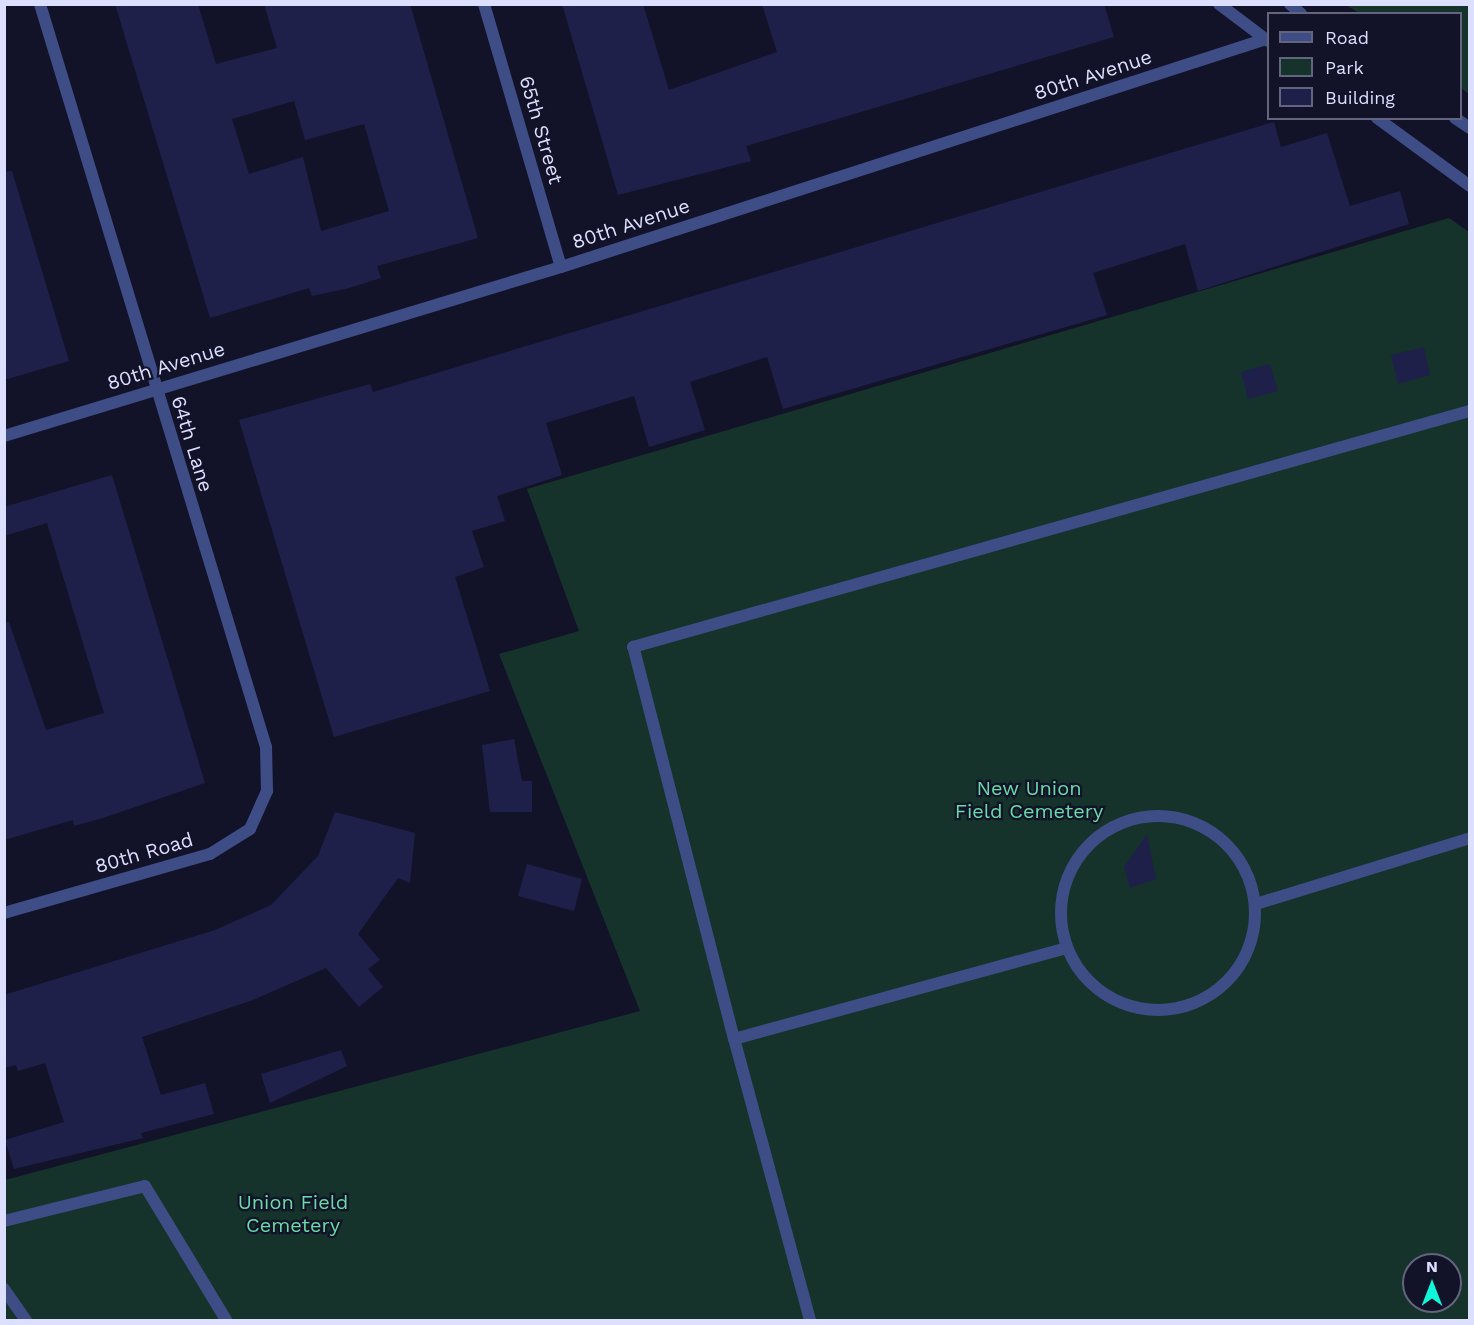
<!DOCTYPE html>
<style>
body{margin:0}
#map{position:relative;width:1474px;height:1325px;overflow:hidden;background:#121329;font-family:"Work Sans",sans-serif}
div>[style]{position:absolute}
.green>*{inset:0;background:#15332b}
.building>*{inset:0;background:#1e204a}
.service>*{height:12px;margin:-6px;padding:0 6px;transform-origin:6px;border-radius:6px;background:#3f4d86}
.service>.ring{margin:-6px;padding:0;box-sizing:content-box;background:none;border:12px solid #3f4d86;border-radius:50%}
.minor>*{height:12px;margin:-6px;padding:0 6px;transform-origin:6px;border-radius:6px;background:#3f4d86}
.tertiary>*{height:12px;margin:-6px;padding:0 6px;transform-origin:6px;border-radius:6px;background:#3f4d86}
span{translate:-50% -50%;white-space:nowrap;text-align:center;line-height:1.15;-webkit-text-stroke:4.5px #121329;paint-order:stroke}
.street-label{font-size:20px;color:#dcdffe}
.park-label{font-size:20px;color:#69dca5}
.frame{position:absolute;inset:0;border:6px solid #dcdffe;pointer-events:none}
.legend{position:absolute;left:1267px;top:12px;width:195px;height:108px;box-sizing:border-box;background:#121329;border:2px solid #63657e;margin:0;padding:8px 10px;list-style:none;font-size:18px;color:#dcdffe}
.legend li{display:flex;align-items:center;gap:12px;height:30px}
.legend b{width:30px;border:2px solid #63657e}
.north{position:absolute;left:1402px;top:1253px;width:60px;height:60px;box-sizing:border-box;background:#121329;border:2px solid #63657e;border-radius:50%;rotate:0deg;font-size:16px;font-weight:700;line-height:24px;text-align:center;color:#dcdffe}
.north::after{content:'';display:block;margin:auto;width:21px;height:27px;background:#10f6d8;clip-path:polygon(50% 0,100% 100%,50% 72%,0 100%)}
</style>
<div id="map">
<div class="green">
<div style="clip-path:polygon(1346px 5px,1469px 5px,1469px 94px,1461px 88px,1460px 14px,1359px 13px)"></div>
<div style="clip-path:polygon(evenodd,1449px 218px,1469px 232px,1469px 1320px,5px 1320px,5px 1180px,640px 1011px,499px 654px,579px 631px,527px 489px,1449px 218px,1414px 1265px,1450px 1265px,1450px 1301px,1414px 1301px,1414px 1265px)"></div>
</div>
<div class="building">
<div style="clip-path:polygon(evenodd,115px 4px,198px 4px,216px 64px,277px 48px,264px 4px,410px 4px,478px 238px,377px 266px,381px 278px,349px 288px,312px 296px,309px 288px,210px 318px,115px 4px,294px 101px,305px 140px,364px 124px,389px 211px,321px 231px,303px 157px,249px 174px,232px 119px,294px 101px)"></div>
<div style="clip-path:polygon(562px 4px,643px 4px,669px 90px,777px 52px,762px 4px,1104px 4px,1114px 37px,746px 146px,751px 161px,618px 195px)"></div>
<div style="clip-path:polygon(1274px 122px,1281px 147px,1327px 133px,1350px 206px,1400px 191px,1409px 224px,1198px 291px,1185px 244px,1093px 273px,1107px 315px,783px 409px,767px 357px,690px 382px,705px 430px,649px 447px,634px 396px,546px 423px,562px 475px,497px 496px,505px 521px,472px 531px,484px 567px,455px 577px,490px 691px,334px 737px,239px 420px,370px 384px,373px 392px)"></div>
<div style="clip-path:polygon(12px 171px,69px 361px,4px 380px,4px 172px)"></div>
<div style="clip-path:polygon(1424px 347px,1430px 375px,1398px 384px,1391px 355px)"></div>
<div style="clip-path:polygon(1270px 364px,1278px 391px,1248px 399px,1241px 372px)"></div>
<div style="clip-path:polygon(112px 475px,205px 783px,103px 818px,74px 826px,73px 820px,4px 840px,4px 623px,9px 622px,46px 730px,104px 713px,47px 523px,4px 536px,4px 507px)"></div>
<div style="clip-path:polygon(514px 739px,522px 781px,532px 781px,532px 812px,490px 812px,482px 745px)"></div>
<div style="clip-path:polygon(335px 812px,415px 833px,410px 883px,398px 878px,358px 934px,380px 960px,368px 969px,383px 987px,359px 1007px,326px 968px,253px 1000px,142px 1037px,161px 1095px,205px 1083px,214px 1114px,141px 1133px,143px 1138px,14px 1169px,5px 1140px,64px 1122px,45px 1063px,18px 1071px,16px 1065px,4px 1068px,4px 995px,215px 930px,271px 905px,318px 856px)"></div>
<div style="clip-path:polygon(1147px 834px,1156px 879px,1130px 888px,1124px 867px)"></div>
<div style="clip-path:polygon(527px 864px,582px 879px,574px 911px,518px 896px)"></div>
<div style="clip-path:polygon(341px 1050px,347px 1066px,270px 1103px,261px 1074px)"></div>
</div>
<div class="service">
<div class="ring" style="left:1061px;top:816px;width:182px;height:182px"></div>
<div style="left:1256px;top:904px;width:224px;rotate:-17.1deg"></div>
<div style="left:734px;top:1039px;width:405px;rotate:-104.4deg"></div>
<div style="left:633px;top:647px;width:870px;rotate:-15.75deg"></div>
<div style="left:4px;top:1221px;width:145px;rotate:-13.9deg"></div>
<div style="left:145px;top:1186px;width:157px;rotate:58.8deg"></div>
<div style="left:4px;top:1289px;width:38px;rotate:55deg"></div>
<div style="left:810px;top:1320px;width:291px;rotate:-105.1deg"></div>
<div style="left:734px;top:1039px;width:345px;rotate:-15.3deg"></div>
</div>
<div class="minor">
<div style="left:484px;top:4px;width:274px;rotate:73.7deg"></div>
<div style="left:4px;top:913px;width:214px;rotate:-16deg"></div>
<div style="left:210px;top:854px;width:47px;rotate:-32deg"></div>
<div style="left:250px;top:829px;width:42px;rotate:-65.9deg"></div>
<div style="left:267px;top:791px;width:44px;rotate:-91.3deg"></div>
<div style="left:266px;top:747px;width:777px;rotate:-106.92deg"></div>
</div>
<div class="tertiary">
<div style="left:1219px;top:4px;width:61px;rotate:37.1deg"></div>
<div style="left:1290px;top:4px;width:15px;rotate:42deg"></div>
<div style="left:1377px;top:118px;width:115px;rotate:36.2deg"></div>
<div style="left:1455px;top:118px;width:18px;rotate:34deg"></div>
<div style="left:4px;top:436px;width:582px;rotate:-16.88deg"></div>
<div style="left:561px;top:267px;width:741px;rotate:-17.92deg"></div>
</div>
<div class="street-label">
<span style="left:1093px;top:75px;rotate:-18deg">80th Avenue</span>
<span style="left:541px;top:130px;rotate:74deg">65th Street</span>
<span style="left:631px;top:224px;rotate:-18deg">80th Avenue</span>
<span style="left:166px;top:366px;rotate:-17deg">80th Avenue</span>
<span style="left:192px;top:444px;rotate:73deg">64th Lane</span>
<span style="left:144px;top:853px;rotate:-16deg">80th Road</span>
</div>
<div class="park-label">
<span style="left:1029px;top:800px">New Union<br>Field Cemetery</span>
<span style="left:293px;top:1214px">Union Field<br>Cemetery</span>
</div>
<div class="frame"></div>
<ul class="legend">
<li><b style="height:8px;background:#3f4d86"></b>Road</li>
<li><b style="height:16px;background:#15332b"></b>Park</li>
<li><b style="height:16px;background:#1e204a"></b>Building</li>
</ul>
<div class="north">N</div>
</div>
